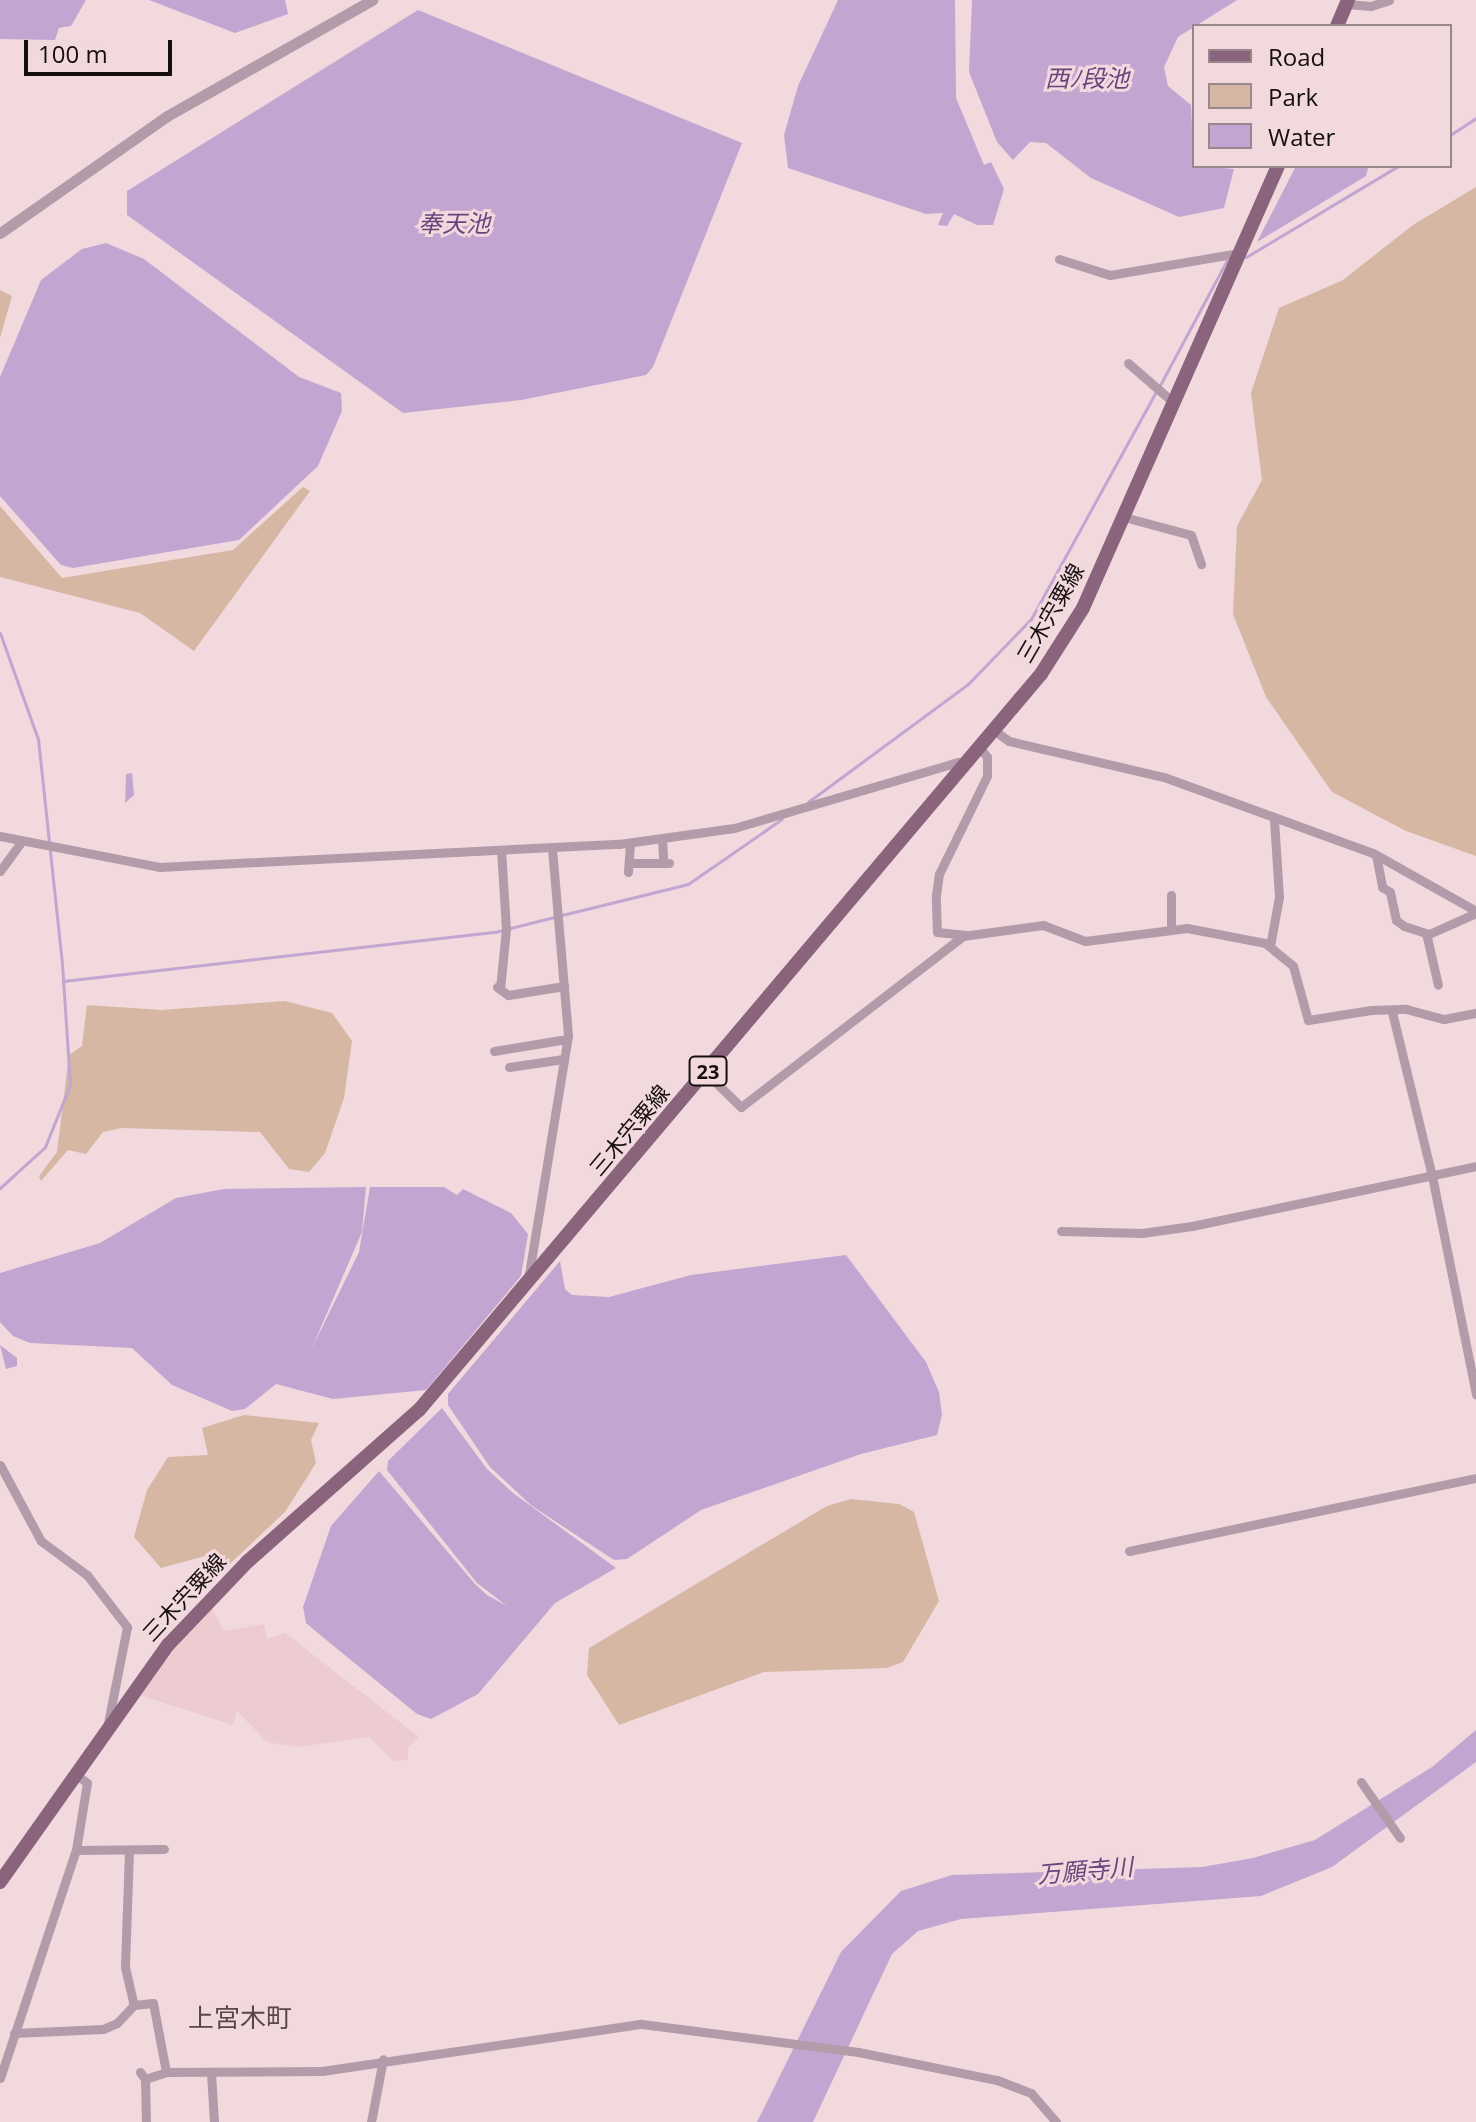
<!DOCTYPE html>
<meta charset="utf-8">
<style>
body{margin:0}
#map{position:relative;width:1476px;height:2122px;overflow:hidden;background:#f1d9dd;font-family:"Open Sans","Noto Sans JP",sans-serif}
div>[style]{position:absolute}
.built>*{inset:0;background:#eccbd1}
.green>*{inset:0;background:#d5b7a3}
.water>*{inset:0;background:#c3a5d2}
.stream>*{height:3px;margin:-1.5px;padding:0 1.5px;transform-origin:1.5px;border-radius:1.5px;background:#c3a5d2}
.minor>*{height:9px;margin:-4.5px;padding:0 4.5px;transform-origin:4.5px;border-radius:4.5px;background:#b29caa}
.tertiary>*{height:11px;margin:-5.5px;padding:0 5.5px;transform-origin:5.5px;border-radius:5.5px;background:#b29caa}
.primary>*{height:14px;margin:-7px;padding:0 7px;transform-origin:7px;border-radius:7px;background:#8a647d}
span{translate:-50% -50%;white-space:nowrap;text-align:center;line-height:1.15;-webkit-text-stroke:6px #f1d9dd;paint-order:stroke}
.shield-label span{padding:2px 6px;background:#f1d9dd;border:2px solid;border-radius:6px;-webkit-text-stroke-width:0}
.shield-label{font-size:20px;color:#160f10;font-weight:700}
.street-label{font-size:22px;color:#160f10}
.water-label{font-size:24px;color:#6b447d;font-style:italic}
.quarter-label{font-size:26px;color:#594649}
.legend{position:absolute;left:1192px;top:24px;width:260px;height:144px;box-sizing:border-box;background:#f1d9dd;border:2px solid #99888b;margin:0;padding:10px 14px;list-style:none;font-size:24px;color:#160f10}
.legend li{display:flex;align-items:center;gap:16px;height:40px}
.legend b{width:40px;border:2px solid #99888b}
.scale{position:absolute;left:24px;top:40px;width:148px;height:36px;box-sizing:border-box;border:4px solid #160f10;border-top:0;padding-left:10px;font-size:24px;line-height:28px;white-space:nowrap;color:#160f10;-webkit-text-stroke:6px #f1d9dd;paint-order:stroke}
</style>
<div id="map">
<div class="built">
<div style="clip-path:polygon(211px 1606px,224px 1631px,264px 1624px,267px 1639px,285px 1633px,419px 1737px,408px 1747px,408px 1760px,393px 1761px,369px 1737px,297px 1747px,267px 1742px,237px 1711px,233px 1725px,136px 1694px)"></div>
</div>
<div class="green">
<div style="clip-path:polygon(1476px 187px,1476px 856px,1406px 831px,1332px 792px,1266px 697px,1233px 614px,1237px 526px,1262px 480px,1251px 393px,1279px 308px,1343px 280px,1413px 225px)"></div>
<div style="clip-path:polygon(0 290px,12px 296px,0 338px)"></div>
<div style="clip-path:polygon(303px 487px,310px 491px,194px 651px,140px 613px,0 577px,0 506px,62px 578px,233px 550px)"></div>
<div style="clip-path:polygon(285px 1001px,332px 1013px,352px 1041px,344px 1098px,325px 1153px,309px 1172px,289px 1169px,260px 1132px,122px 1128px,103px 1132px,86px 1154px,68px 1150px,41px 1181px,39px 1176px,57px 1152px,69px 1055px,82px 1046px,87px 1005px,161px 1010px)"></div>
<div style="clip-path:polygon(244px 1415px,319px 1423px,311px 1440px,316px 1463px,285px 1512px,222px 1571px,205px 1556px,161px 1568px,134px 1537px,147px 1490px,168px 1457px,208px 1455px,202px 1428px)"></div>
<div style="clip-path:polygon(851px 1499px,899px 1504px,914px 1512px,939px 1601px,903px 1662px,887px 1668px,764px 1672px,619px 1725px,587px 1675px,589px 1648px,827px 1506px)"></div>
</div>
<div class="water">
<div style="clip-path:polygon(0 0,86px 0,71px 26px,59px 28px,55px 40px,0 39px)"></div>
<div style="clip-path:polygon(149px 0,285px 0,288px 14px,235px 33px)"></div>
<div style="clip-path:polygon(838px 0,955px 0,956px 98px,984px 165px,991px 162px,1004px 189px,993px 225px,977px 225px,954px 214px,947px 226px,938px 225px,943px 213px,926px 214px,788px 168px,784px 135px,798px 86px)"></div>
<div style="clip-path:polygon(972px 0,1237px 0,1178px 37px,1164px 67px,1168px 86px,1191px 105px,1194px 166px,1234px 169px,1224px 208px,1179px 217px,1091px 178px,1046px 143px,1030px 142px,1013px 160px,997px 142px,969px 72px)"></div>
<div style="clip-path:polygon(418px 10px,742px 143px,653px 367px,646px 375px,521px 400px,403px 413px,127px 215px,127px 191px)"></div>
<div style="clip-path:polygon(1296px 166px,1368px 168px,1366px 176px,1257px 242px)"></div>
<div style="clip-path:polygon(106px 243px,144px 259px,299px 377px,341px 393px,342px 411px,318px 466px,239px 540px,73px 568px,61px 565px,0 496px,0 377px,41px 280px,82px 249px)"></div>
<div style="clip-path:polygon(132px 773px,134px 795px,125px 803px,126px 774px)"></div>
<div style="clip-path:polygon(366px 1187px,362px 1232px,311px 1350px,359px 1252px,370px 1187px,444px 1187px,457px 1195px,463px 1189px,511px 1213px,528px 1234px,521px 1276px,426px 1390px,333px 1399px,276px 1384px,245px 1409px,232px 1411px,172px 1385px,132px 1348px,30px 1343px,13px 1336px,0 1322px,0 1273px,100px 1243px,176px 1198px,224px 1189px)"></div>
<div style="clip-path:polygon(846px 1255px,926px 1362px,939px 1392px,942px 1415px,937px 1435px,861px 1454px,701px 1510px,627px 1559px,614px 1560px,532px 1506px,490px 1467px,448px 1405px,448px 1394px,560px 1261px,565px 1289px,572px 1295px,609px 1297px,691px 1275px)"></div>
<div style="clip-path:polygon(0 1345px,17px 1358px,17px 1366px,6px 1369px)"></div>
<div style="clip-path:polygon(442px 1408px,487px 1469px,513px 1493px,616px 1568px,555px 1603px,478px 1694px,431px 1719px,417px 1714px,319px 1634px,306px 1623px,303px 1607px,331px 1526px,379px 1471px,475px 1584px,487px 1595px,507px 1606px,477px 1583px,387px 1470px,388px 1461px)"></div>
<div style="clip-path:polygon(1476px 1730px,1476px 1762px,1332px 1867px,1261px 1896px,961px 1919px,918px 1931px,892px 1954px,813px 2122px,757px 2122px,841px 1952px,901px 1891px,952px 1875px,1202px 1867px,1253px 1858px,1315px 1840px,1432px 1767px)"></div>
</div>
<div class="stream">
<div style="left:1450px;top:135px;width:31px;rotate:-33deg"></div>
<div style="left:1246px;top:257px;width:177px;rotate:-30.9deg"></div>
<div style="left:1160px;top:385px;width:144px;rotate:-61.8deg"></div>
<div style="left:0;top:633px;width:113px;rotate:70.3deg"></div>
<div style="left:38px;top:739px;width:226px;rotate:83.9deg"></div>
<div style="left:62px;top:964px;width:121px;rotate:86.2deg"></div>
<div style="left:70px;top:1085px;width:67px;rotate:112deg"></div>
<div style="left:45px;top:1147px;width:61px;rotate:137.7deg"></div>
<div style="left:808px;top:802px;width:199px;rotate:-36.4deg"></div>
<div style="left:968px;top:684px;width:91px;rotate:-45.9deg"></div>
<div style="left:1031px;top:619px;width:259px;rotate:-61.2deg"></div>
<div style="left:562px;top:915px;width:130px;rotate:-13.8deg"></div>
<div style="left:688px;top:884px;width:114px;rotate:-34.7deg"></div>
<div style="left:63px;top:981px;width:435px;rotate:-6.5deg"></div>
<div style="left:495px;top:932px;width:61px;rotate:-14.3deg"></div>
</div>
<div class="minor">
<div style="left:1347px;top:4px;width:24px;rotate:5deg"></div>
<div style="left:1371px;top:6px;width:19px;rotate:-18deg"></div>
<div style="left:1059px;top:259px;width:53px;rotate:17.4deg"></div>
<div style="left:1110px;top:275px;width:131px;rotate:-9.7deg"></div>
<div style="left:1128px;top:363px;width:61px;rotate:41deg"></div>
<div style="left:1124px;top:517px;width:69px;rotate:15deg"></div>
<div style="left:1191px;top:535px;width:31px;rotate:71deg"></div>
<div style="left:995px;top:731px;width:17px;rotate:36deg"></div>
<div style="left:1009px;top:741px;width:159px;rotate:13.1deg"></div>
<div style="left:1164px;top:777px;width:222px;rotate:20deg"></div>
<div style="left:1373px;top:853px;width:118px;rotate:29.4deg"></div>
<div style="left:0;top:836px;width:162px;rotate:11deg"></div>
<div style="left:159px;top:867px;width:461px;rotate:-2.9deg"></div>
<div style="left:619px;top:844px;width:116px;rotate:-7.9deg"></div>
<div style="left:734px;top:828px;width:234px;rotate:-16.4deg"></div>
<div style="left:958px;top:762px;width:8px;rotate:30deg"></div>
<div style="left:662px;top:838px;width:22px;rotate:87deg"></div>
<div style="left:1376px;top:855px;width:33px;rotate:79deg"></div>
<div style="left:1382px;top:887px;width:9px;rotate:32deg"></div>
<div style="left:1390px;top:892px;width:29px;rotate:78deg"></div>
<div style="left:1396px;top:920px;width:10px;rotate:37deg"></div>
<div style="left:1404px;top:926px;width:26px;rotate:18deg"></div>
<div style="left:1429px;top:934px;width:51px;rotate:-24.1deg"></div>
<div style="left:629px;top:863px;width:40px"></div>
<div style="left:0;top:871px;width:37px;rotate:-54deg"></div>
<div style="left:628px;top:872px;width:29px;rotate:-86deg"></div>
<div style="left:1171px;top:895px;width:33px;rotate:90deg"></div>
<div style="left:1426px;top:933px;width:53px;rotate:77deg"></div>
<div style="left:966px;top:935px;width:29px;rotate:-174deg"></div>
<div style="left:937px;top:932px;width:37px;rotate:-92deg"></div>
<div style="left:936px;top:895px;width:21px;rotate:-82deg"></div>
<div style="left:939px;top:874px;width:109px;rotate:-63.9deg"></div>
<div style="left:987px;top:776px;width:19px;rotate:-90deg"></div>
<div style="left:987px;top:757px;width:11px;rotate:-128deg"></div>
<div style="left:1270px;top:946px;width:50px;rotate:-79.6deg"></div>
<div style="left:1279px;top:897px;width:78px;rotate:-93.7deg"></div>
<div style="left:497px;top:987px;width:14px;rotate:36deg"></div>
<div style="left:508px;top:995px;width:57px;rotate:-9.1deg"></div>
<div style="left:500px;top:989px;width:60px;rotate:-84.3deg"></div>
<div style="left:506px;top:929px;width:79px;rotate:-93.6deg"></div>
<div style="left:1392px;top:1012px;width:169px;rotate:76.3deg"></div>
<div style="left:1432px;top:1176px;width:223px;rotate:78.6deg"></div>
<div style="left:494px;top:1051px;width:74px;rotate:-9.3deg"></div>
<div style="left:509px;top:1067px;width:55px;rotate:-8.4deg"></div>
<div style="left:706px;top:1073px;width:49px;rotate:44.2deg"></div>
<div style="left:741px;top:1107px;width:280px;rotate:-37.6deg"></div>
<div style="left:963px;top:936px;width:81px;rotate:-7.8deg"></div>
<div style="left:1043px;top:925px;width:45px;rotate:20.9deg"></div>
<div style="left:1085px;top:941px;width:103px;rotate:-7.3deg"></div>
<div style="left:1187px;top:928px;width:79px;rotate:10.9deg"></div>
<div style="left:1265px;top:943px;width:36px;rotate:39deg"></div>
<div style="left:1293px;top:966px;width:56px;rotate:74.5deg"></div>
<div style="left:1308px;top:1020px;width:64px;rotate:-9deg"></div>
<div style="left:1371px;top:1010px;width:35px;rotate:-2deg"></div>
<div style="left:1406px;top:1009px;width:39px;rotate:15deg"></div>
<div style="left:1444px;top:1019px;width:33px;rotate:-11deg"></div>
<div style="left:1061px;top:1231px;width:81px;rotate:1.4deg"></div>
<div style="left:1142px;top:1233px;width:50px;rotate:-8deg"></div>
<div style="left:1192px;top:1226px;width:290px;rotate:-11.9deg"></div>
<div style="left:528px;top:1280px;width:248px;rotate:-80.7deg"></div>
<div style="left:568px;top:1035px;width:188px;rotate:-94.9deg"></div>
<div style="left:0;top:1465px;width:86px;rotate:61.7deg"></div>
<div style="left:41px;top:1541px;width:57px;rotate:36.5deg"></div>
<div style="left:87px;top:1575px;width:66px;rotate:52.4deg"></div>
<div style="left:127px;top:1627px;width:103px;rotate:101.2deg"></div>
<div style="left:1129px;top:1551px;width:355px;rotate:-11.9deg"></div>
<div style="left:1361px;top:1782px;width:68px;rotate:55.1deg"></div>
<div style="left:76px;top:1850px;width:88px;rotate:-0.7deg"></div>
<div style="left:129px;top:1851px;width:116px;rotate:92deg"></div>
<div style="left:125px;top:1967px;width:39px;rotate:77deg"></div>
<div style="left:134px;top:2005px;width:19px;rotate:-6deg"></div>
<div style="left:153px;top:2003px;width:70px;rotate:79.3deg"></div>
<div style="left:14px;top:2033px;width:89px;rotate:-2.6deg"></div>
<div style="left:103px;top:2029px;width:15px;rotate:-23deg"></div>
<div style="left:117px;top:2023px;width:25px;rotate:-47deg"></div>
<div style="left:140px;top:2072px;width:9px;rotate:54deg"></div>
<div style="left:145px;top:2079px;width:43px;rotate:88.7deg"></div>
<div style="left:211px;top:2073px;width:49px;rotate:86.5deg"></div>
<div style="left:0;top:2078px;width:240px;rotate:-71.6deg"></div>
<div style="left:76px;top:1850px;width:68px;rotate:-80.7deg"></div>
<div style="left:87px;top:1783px;width:14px;rotate:-141deg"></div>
<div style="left:145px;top:2079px;width:22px;rotate:-18deg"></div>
<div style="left:166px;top:2072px;width:156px;rotate:-0.4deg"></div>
<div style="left:322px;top:2071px;width:323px;rotate:-8.4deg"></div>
<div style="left:642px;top:2024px;width:218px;rotate:7.4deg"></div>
<div style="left:858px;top:2052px;width:142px;rotate:11.4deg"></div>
<div style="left:997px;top:2080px;width:36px;rotate:21deg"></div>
<div style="left:1031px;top:2093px;width:38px;rotate:49deg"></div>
<div style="left:371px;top:2122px;width:64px;rotate:-79.2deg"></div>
</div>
<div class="tertiary">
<div style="left:0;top:233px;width:204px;rotate:-35deg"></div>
<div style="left:167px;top:116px;width:236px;rotate:-29.5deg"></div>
</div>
<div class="primary">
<div style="left:1337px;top:26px;width:28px;rotate:-67deg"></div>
<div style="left:0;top:1882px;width:291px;rotate:-54.7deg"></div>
<div style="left:168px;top:1645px;width:115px;rotate:-46.4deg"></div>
<div style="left:247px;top:1562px;width:230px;rotate:-41.5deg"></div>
<div style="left:419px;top:1410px;width:964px;rotate:-49.8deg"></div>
<div style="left:1041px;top:674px;width:78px;rotate:-57.5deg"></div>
<div style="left:1083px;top:608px;width:483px;rotate:-66.2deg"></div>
</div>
<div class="shield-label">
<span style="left:708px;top:1071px">23</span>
</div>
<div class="street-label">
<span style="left:1050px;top:613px;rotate:-60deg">三木宍粟線</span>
<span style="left:629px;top:1130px;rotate:-50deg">三木宍粟線</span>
<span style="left:184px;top:1597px;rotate:-47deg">三木宍粟線</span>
</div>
<div class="water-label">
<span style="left:1087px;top:78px">西ﾉ段池</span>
<span style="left:454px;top:223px">奉天池</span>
<span style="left:1085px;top:1870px;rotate:-5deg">万願寺川</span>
</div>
<div class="quarter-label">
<span style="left:240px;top:2018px">上宮木町</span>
</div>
<ul class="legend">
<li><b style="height:10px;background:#8a647d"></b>Road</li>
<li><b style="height:22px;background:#d5b7a3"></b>Park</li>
<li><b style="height:22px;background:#c3a5d2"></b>Water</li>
</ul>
<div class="scale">100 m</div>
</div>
